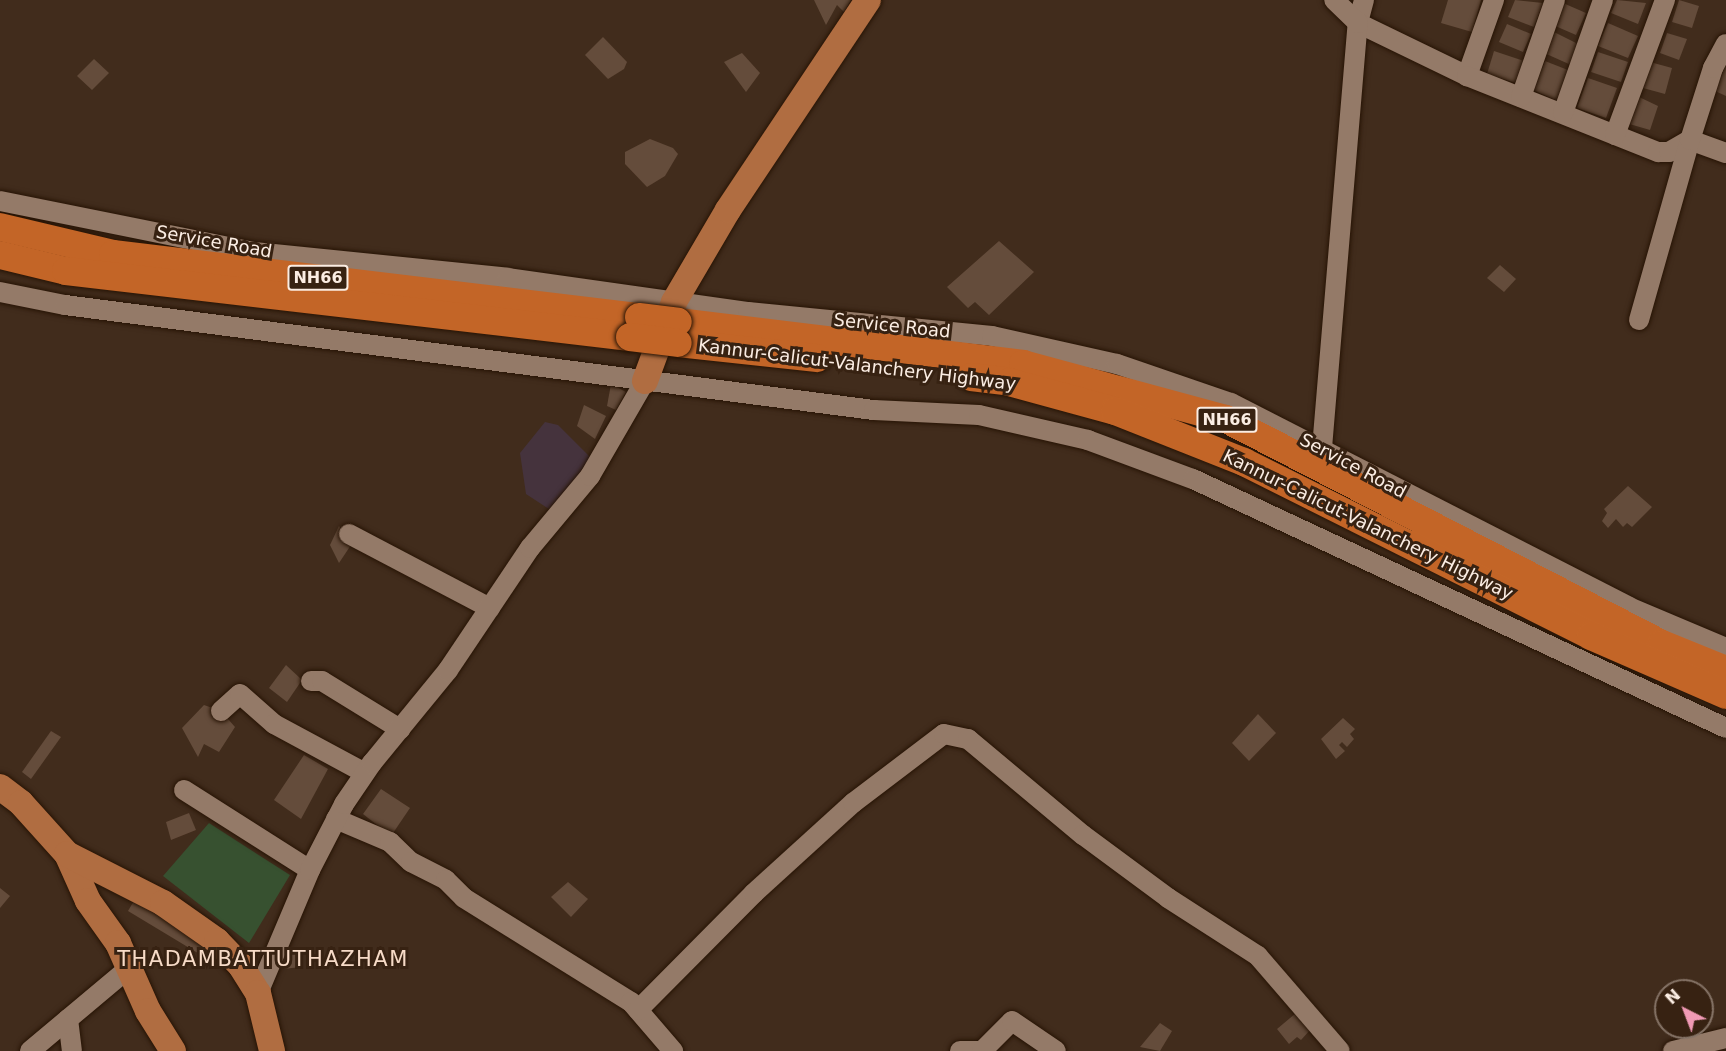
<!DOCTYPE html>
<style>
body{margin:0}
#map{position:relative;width:1726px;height:1051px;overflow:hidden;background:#412c1c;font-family:"DejaVu Sans",sans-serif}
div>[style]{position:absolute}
.education>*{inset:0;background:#45333d}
.green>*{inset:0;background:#375130}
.building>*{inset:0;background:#644c3b}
.roads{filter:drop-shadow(0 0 2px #271405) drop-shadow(0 0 2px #271405)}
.minor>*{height:20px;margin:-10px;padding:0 10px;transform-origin:10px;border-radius:10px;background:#947a68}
.major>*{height:26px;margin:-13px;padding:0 13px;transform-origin:13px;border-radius:13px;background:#b06d41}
.highway>*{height:28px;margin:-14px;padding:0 14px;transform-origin:14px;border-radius:14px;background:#c36527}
.bridges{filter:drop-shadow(0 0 2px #271405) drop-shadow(0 0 2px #271405)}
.highway-bridge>*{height:28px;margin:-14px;padding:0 14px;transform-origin:14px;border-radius:14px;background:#c36527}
span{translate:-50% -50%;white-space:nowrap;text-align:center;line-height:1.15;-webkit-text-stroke:6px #372212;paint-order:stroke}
.shield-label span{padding:2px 4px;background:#372212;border:2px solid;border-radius:4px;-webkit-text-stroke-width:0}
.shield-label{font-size:16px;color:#fbede3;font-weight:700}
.street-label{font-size:18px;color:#fbede3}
.quarter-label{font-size:21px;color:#f7dbc7;letter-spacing:1.5px}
.north{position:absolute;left:1654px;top:979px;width:60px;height:60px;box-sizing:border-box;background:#372212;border:2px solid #857366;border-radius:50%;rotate:318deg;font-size:16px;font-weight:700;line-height:24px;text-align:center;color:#fbede3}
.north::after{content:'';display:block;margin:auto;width:21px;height:27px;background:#f09ab5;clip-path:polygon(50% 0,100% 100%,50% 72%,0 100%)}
</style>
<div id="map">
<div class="education">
<div style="clip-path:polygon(545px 422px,558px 425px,591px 458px,555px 513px,526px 494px,520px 453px)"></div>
</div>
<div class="green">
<div style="clip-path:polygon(209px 823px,290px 875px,249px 943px,163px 876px)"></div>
</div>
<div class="building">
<div style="clip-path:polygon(814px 0,851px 0,844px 12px,837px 5px,826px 25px)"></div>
<div style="clip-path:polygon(1448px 0,1481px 0,1472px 32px,1441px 23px)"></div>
<div style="clip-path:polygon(1515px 0,1543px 3px,1534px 27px,1508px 17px)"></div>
<div style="clip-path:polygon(1617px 0,1646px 3px,1638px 24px,1611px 13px)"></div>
<div style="clip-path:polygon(1679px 0,1699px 6px,1692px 28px,1672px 22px)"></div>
<div style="clip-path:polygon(1563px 3px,1586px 13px,1576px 35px,1553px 25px)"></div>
<div style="clip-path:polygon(1608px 23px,1638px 36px,1628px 58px,1598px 46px)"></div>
<div style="clip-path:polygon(1507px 24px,1531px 34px,1523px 52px,1499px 42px)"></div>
<div style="clip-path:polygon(1552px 31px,1580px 45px,1571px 65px,1542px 52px)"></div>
<div style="clip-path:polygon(1667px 33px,1687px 39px,1679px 60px,1660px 53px)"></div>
<div style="clip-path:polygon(603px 37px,627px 62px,624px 69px,608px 79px,585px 55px)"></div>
<div style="clip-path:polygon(1494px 51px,1524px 61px,1516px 83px,1487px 74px)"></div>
<div style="clip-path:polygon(1598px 52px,1628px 62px,1621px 82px,1591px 72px)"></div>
<div style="clip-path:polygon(742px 53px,760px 73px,746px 92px,724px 62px)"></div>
<div style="clip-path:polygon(94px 59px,109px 73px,92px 90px,77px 76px)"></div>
<div style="clip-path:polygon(1545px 61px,1573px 72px,1560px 102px,1533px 90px)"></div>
<div style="clip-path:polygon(1650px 62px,1672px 68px,1665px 94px,1643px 88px)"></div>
<div style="clip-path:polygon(1726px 64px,1726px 96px,1715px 91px)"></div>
<div style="clip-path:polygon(1588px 78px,1617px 88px,1606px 118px,1577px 108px)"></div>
<div style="clip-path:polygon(1637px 96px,1658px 106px,1650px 130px,1626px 123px)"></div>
<div style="clip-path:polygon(650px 139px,673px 148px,678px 154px,665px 176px,647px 187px,625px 164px,625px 152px)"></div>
<div style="clip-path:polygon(999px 241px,1034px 272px,989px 315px,975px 302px,968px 308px,947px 287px)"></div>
<div style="clip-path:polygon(1500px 265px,1516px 279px,1504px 292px,1487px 278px)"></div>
<div style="clip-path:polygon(611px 384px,626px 392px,616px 410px,607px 406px)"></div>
<div style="clip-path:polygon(584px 405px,606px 416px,595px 439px,577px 426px)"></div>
<div style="clip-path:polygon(1628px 486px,1652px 507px,1632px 527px,1627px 523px,1623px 527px,1616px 519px,1608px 528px,1602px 521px,1607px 513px,1604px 509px)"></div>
<div style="clip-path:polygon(339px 526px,351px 545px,339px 563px,330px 545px)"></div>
<div style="clip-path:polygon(286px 665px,302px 680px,287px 702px,269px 688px)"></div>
<div style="clip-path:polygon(204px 705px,221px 711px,235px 727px,219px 752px,204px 744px,198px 757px,182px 728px)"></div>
<div style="clip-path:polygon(1258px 714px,1276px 733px,1249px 761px,1232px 743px)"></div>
<div style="clip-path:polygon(1343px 718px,1355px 729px,1350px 734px,1354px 739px,1347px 747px,1342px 742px,1339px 745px,1345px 751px,1336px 759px,1321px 739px)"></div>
<div style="clip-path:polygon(51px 731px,61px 737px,31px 779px,22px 772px)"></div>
<div style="clip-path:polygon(304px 755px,328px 769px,301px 819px,274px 800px)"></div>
<div style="clip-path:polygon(381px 789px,410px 808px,391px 836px,363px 814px)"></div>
<div style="clip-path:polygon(189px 813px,196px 830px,171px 840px,166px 822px)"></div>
<div style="clip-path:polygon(568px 882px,588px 899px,571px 917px,551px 897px)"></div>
<div style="clip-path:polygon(0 888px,10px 896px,0 908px)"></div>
<div style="clip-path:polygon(135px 899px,213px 946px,206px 958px,128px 911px)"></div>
<div style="clip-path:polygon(299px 948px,301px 967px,283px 969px,280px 949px)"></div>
<div style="clip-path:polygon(1296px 1013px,1311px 1029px,1301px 1040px,1297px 1037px,1289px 1044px,1277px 1029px)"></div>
<div style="clip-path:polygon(1160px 1023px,1172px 1031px,1160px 1051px,1140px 1047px)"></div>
</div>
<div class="roads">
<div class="minor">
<div style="left:1364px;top:0;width:24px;rotate:105deg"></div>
<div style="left:1358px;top:23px;width:121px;rotate:25.9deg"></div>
<div style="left:1494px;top:0;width:81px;rotate:109.6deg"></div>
<div style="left:1467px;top:76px;width:206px;rotate:21.7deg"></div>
<div style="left:1658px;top:152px;width:11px"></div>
<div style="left:1669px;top:152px;width:24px;rotate:-30deg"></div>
<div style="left:1690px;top:140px;width:38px;rotate:20deg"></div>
<div style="left:1521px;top:97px;width:103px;rotate:-70.7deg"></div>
<div style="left:1563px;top:113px;width:120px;rotate:-70.5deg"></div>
<div style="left:1615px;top:135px;width:144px;rotate:-69.7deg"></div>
<div style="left:0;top:201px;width:259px;rotate:11.4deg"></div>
<div style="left:254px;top:252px;width:255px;rotate:5.8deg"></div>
<div style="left:508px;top:278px;width:242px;rotate:8.1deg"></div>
<div style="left:748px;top:312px;width:245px;rotate:5.6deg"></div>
<div style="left:992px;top:336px;width:128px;rotate:12.6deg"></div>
<div style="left:1117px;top:364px;width:120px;rotate:18.9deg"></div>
<div style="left:1231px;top:403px;width:447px;rotate:27.1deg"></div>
<div style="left:1629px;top:607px;width:105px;rotate:22.9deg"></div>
<div style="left:0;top:292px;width:66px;rotate:11.3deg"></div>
<div style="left:65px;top:305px;width:816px;rotate:7.4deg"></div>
<div style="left:874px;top:410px;width:105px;rotate:2.7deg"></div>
<div style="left:979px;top:415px;width:112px;rotate:12.9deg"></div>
<div style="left:1088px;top:440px;width:112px;rotate:20.4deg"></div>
<div style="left:1193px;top:479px;width:588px;rotate:25.04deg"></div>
<div style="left:1639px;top:320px;width:187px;rotate:-74.2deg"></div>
<div style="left:1690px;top:140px;width:76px;rotate:-72.3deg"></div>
<div style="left:1713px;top:68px;width:27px;rotate:-62deg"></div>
<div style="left:1322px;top:448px;width:427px;rotate:-85.2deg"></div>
<div style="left:1358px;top:23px;width:33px;rotate:-136deg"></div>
<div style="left:349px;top:534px;width:159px;rotate:27.7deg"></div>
<div style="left:311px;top:681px;width:11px"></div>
<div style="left:322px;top:681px;width:92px;rotate:31.6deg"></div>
<div style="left:221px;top:711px;width:25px;rotate:-42deg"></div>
<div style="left:240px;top:694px;width:45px;rotate:41.4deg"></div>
<div style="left:274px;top:724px;width:103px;rotate:28.3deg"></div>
<div style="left:184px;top:790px;width:149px;rotate:32.4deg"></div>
<div style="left:336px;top:819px;width:59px;rotate:23.1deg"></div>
<div style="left:390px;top:842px;width:29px;rotate:44deg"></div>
<div style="left:411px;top:862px;width:39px;rotate:27deg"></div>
<div style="left:446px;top:880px;width:25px;rotate:45deg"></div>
<div style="left:464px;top:898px;width:197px;rotate:31.9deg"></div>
<div style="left:631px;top:1002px;width:65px;rotate:49.4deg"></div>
<div style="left:258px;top:993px;width:134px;rotate:-67.1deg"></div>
<div style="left:310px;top:870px;width:74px;rotate:-62.7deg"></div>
<div style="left:344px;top:804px;width:50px;rotate:-55.7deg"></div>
<div style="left:372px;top:763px;width:120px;rotate:-50.7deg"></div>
<div style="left:448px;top:670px;width:147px;rotate:-56.1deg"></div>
<div style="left:530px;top:548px;width:94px;rotate:-50.2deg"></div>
<div style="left:590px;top:476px;width:110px;rotate:-59.9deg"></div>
<div style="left:638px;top:1010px;width:165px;rotate:-45.2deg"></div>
<div style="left:754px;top:893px;width:134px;rotate:-42.3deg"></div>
<div style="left:853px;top:803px;width:114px;rotate:-37.2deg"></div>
<div style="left:944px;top:734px;width:25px;rotate:12deg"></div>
<div style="left:968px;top:739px;width:150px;rotate:39.9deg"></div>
<div style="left:1083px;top:835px;width:106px;rotate:36.5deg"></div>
<div style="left:1168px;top:898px;width:107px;rotate:32.8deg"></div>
<div style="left:1258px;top:956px;width:125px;rotate:49.2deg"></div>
<div style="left:68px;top:1019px;width:32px;rotate:83deg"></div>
<div style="left:30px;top:1051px;width:129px;rotate:-40deg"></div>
<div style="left:960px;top:1051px;width:20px"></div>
<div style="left:982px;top:1051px;width:42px;rotate:-45deg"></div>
<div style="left:1012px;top:1021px;width:53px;rotate:34.3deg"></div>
<div style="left:1673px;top:1051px;width:55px;rotate:-13.8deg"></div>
</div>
<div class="major">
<div style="left:645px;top:381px;width:84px;rotate:-69.8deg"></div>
<div style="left:674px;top:302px;width:107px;rotate:-59.6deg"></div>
<div style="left:728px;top:210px;width:252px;rotate:-56.3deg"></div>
<div style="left:0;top:787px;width:26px;rotate:37deg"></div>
<div style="left:21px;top:803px;width:69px;rotate:48deg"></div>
<div style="left:67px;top:854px;width:51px;rotate:65.9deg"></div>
<div style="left:88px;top:901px;width:52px;rotate:54.5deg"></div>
<div style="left:118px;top:943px;width:74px;rotate:66.2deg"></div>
<div style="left:148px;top:1011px;width:47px;rotate:58deg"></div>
<div style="left:67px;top:854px;width:108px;rotate:27deg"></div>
<div style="left:163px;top:903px;width:66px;rotate:35.1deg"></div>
<div style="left:217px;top:941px;width:35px;rotate:46deg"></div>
<div style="left:241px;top:966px;width:32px;rotate:58deg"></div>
<div style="left:258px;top:993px;width:60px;rotate:76.4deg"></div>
</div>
<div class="highway">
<div style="left:0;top:227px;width:116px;rotate:13.4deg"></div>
<div style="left:113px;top:254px;width:530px;rotate:6.83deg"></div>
<div style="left:0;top:255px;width:68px;rotate:13.6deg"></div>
<div style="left:66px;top:271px;width:568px;rotate:6.67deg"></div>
<div style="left:678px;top:322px;width:348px;rotate:6.9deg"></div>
<div style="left:1023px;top:364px;width:210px;rotate:15.2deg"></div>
<div style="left:1226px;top:419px;width:491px;rotate:27.3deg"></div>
<div style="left:1662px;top:644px;width:69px;rotate:22.1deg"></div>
<div style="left:678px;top:343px;width:140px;rotate:6.2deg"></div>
<div style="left:971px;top:377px;width:38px;rotate:7deg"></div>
<div style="left:1009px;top:382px;width:110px;rotate:15.3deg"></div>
<div style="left:1115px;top:411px;width:139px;rotate:21.6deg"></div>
<div style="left:1244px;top:462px;width:388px;rotate:26.6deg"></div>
<div style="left:1591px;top:636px;width:147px;rotate:23.6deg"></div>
</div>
</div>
<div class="bridges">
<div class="highway-bridge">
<div style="left:639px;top:317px;width:39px;rotate:7deg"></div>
<div style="left:630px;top:337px;width:48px;rotate:7.1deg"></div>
</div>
</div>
<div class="shield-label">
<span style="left:318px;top:278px">NH66</span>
<span style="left:1227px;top:420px">NH66</span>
</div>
<div class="street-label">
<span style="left:214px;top:242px;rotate:10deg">Service Road</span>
<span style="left:892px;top:326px;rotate:6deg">Service Road</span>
<span style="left:857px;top:365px;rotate:7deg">Kannur-Calicut-Valanchery Highway</span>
<span style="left:1353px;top:466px;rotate:28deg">Service Road</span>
<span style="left:1368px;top:525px;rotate:26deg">Kannur-Calicut-Valanchery Highway</span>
</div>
<div class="quarter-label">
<span style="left:263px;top:959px">THADAMBATTUTHAZHAM</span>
</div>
<div class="north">N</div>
</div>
